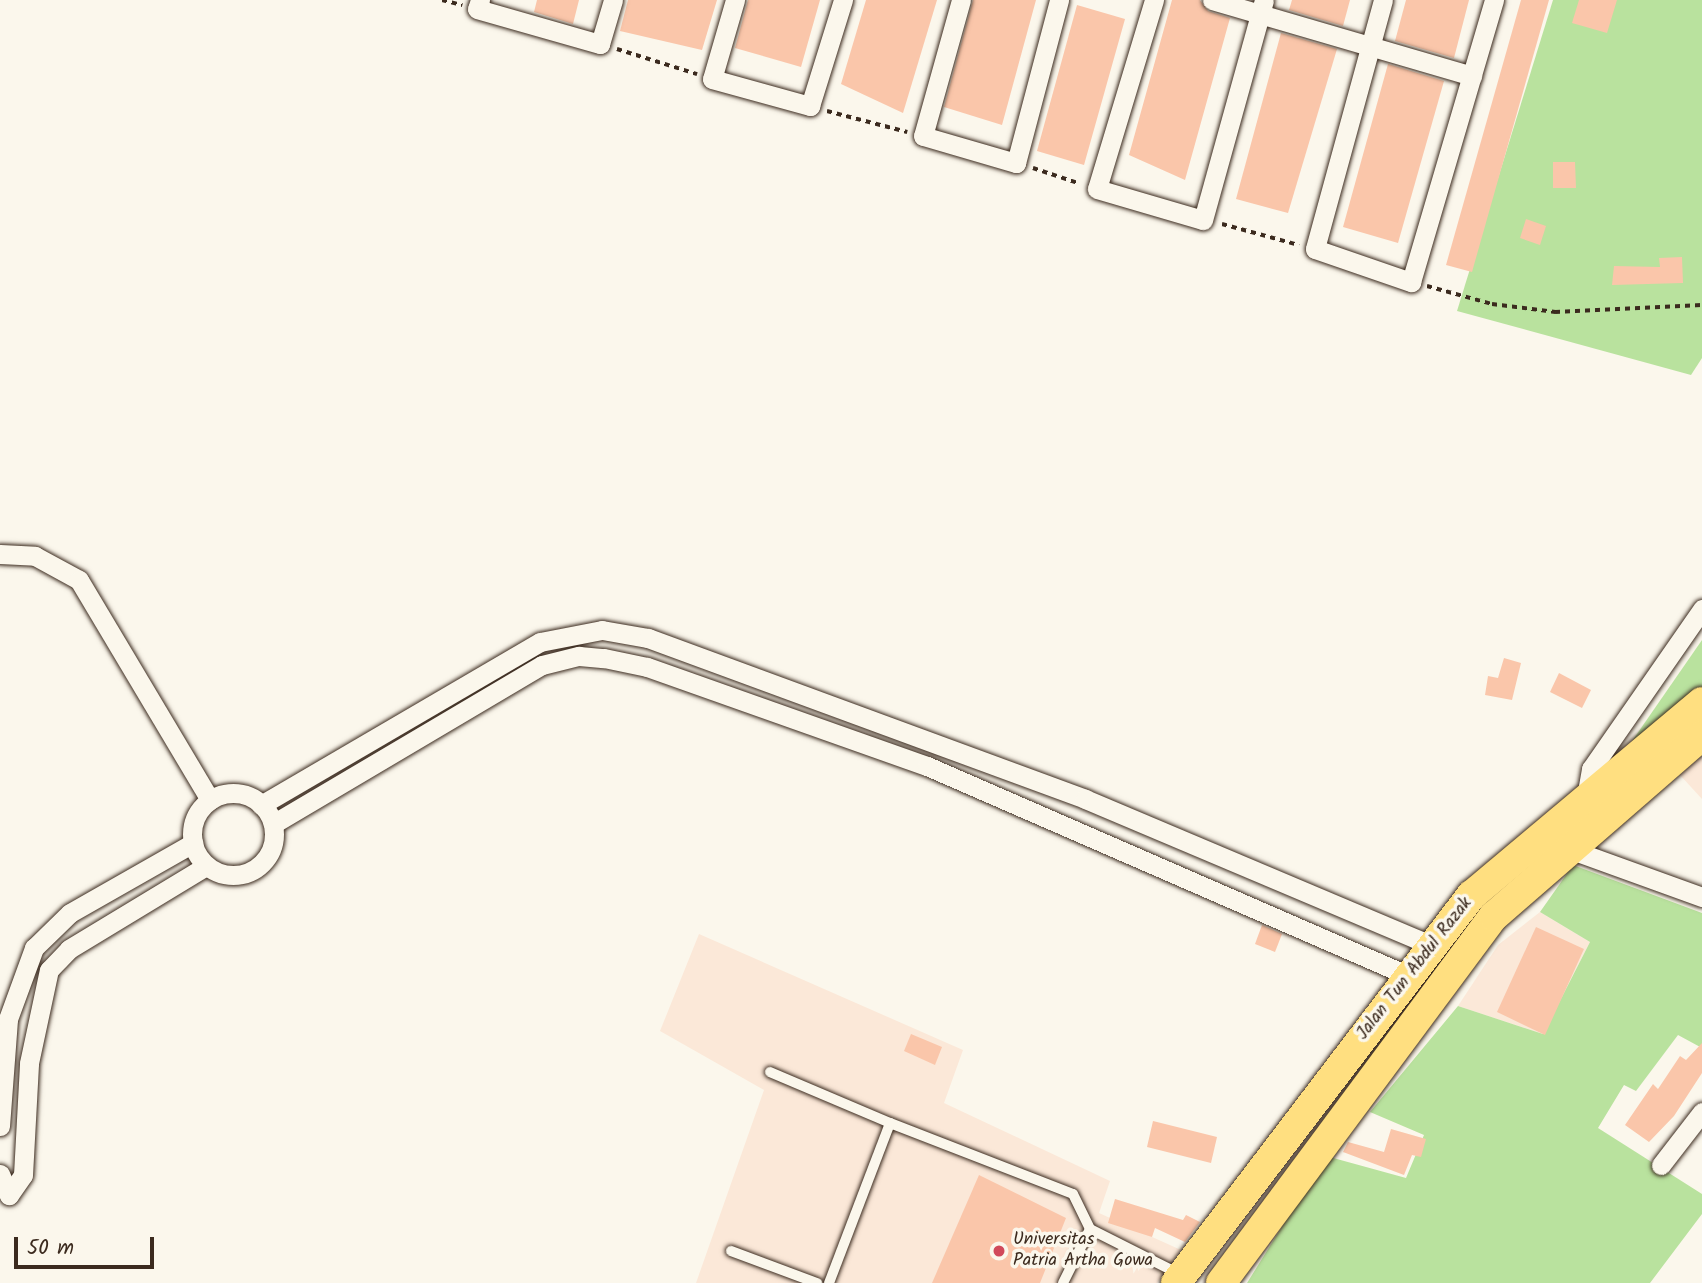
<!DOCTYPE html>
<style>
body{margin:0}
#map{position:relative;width:1702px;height:1283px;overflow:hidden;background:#fbf7ec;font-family:Kalam,sans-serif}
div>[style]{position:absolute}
.built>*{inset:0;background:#fbe8d8}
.green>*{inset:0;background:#b9e29e}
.building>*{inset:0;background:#fac6aa}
.path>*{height:3.5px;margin-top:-1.75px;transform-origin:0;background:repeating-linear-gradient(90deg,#3b2a1e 0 5px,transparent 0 10px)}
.roads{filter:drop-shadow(0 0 2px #3b2a1e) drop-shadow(0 0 2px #3b2a1e)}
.lane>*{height:10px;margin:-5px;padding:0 5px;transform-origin:5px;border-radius:5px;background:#fbf7ec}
.street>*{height:19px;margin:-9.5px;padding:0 9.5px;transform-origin:9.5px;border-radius:9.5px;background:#fbf7ec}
.street>.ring{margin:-9.5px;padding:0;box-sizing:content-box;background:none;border:19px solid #fbf7ec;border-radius:50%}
.primary>*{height:30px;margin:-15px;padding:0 15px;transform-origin:15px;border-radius:15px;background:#ffdf80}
.dots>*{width:19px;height:19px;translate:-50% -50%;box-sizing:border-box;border:4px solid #fbf7ec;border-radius:50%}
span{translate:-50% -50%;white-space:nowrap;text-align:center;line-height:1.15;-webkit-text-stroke:7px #fbf7ec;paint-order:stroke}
.street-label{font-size:18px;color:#3b2a1e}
.poi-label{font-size:18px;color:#3b2a1e}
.left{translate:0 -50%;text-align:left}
.scale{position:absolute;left:14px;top:1237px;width:140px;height:32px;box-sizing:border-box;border:4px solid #3b2a1e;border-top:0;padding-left:9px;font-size:21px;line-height:24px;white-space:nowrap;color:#3b2a1e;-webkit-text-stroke:5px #fbf7ec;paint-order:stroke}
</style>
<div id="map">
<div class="built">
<div style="clip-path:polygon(1702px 756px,1702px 799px,1680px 775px)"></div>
<div style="clip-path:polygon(1540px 912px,1590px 942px,1543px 1034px,1458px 1006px,1498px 945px)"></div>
<div style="clip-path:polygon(699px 934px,963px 1050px,944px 1103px,1110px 1181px,1099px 1213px,1181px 1250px,1157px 1283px,696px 1283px,764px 1090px,660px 1031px)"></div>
</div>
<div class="green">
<div style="clip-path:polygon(1553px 0,1702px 0,1702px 358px,1691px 375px,1457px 311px)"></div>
<div style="clip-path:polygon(1702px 640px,1702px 702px,1603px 783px)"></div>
<div style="clip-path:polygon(1573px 865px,1702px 913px,1702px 1048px,1678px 1035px,1636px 1091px,1624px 1085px,1598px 1128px,1702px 1194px,1702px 1214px,1650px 1283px,1247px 1283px,1326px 1156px,1406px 1178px,1424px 1135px,1370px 1112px,1458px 1006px,1543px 1034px,1590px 942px,1540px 912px)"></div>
</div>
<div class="building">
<div style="clip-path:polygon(537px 0,579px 0,573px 24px,534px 12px)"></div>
<div style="clip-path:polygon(628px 0,717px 0,702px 50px,620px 31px)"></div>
<div style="clip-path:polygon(748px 0,820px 0,801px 67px,735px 48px)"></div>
<div style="clip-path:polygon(866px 0,937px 0,903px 113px,841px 84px)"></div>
<div style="clip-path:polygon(973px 0,1036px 0,1002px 125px,944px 107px)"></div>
<div style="clip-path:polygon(1172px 0,1200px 0,1208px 11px,1230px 18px,1185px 180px,1129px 155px)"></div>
<div style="clip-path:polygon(1292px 0,1350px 0,1343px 26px,1289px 10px)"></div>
<div style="clip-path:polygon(1406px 0,1469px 0,1454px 58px,1395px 41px)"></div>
<div style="clip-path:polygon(1521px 0,1549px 0,1472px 272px,1446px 265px)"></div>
<div style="clip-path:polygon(1579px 0,1617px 0,1607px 33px,1572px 23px)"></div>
<div style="clip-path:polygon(1077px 5px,1125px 19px,1084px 165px,1037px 151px)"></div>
<div style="clip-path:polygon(1281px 33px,1337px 49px,1288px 213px,1236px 199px)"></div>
<div style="clip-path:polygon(1388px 64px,1444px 81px,1398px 243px,1343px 227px)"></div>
<div style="clip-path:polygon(1553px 162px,1575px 162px,1576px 188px,1553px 188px)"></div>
<div style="clip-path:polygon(1526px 219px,1546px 226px,1540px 245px,1520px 238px)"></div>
<div style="clip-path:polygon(1682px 257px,1683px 283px,1612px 285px,1614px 266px,1660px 267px,1659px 258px)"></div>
<div style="clip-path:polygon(1504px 658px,1521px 663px,1512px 700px,1485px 695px,1488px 676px,1498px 678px)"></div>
<div style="clip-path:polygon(1559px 673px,1591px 690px,1582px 708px,1550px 692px)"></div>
<div style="clip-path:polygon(1262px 925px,1282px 934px,1275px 952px,1255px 944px)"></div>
<div style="clip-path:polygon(1536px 927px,1584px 949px,1545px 1035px,1497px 1012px)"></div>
<div style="clip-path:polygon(911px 1034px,942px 1047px,935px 1065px,904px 1051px)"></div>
<div style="clip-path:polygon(1702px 1043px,1702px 1073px,1674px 1116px,1649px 1142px,1625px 1125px,1653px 1084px,1658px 1089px,1680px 1056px,1686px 1060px)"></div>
<div style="clip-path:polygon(1153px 1121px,1217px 1137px,1211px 1163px,1147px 1147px)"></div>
<div style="clip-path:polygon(1391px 1129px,1426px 1139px,1421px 1157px,1412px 1155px,1404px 1175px,1343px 1152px,1348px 1142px,1384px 1152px)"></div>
<div style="clip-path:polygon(979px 1175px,1066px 1218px,1040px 1283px,932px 1283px)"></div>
<div style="clip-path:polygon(1115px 1199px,1183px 1220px,1186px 1215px,1200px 1222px,1185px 1242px,1155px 1228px,1152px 1237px,1108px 1223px)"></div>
</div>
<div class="path">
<div style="left:442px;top:0;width:21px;rotate:14deg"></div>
<div style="left:617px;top:49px;width:84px;rotate:17.4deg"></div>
<div style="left:827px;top:111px;width:83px;rotate:14.7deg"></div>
<div style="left:1033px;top:168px;width:47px;rotate:18.4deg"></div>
<div style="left:1222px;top:224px;width:80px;rotate:15.3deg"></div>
<div style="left:1427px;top:286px;width:67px;rotate:15.5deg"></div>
<div style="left:1492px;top:304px;width:64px;rotate:7.2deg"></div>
<div style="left:1555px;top:312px;width:147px;rotate:-2.7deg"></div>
</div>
<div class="roads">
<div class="lane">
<div style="left:770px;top:1072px;width:130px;rotate:23deg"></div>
<div style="left:731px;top:1251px;width:92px;rotate:20.4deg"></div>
<div style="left:829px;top:1283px;width:171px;rotate:-69.1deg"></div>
<div style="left:890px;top:1123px;width:196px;rotate:21.2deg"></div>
<div style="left:1073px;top:1194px;width:39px;rotate:64deg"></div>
<div style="left:1063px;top:1283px;width:60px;rotate:-63.4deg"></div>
<div style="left:1090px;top:1229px;width:100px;rotate:26.8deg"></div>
</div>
<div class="street">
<div style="left:480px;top:0;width:9px;rotate:108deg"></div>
<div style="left:477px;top:9px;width:128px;rotate:15.9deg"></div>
<div style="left:600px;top:44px;width:46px;rotate:-73.5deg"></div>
<div style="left:735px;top:0;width:82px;rotate:106.2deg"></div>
<div style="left:712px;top:79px;width:102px;rotate:15.4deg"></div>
<div style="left:810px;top:106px;width:111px;rotate:-72.7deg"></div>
<div style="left:961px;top:0;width:141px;rotate:105.6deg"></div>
<div style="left:923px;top:136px;width:97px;rotate:16.2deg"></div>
<div style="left:1016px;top:163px;width:169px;rotate:-75.2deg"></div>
<div style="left:1154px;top:0;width:197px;rotate:106.8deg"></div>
<div style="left:1097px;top:189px;width:110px;rotate:16.3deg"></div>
<div style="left:1203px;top:220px;width:228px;rotate:-74.5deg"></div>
<div style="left:1212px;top:0;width:271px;rotate:16.3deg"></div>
<div style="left:1383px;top:0;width:258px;rotate:105.3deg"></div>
<div style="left:1315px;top:249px;width:102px;rotate:19deg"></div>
<div style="left:1411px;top:282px;width:294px;rotate:-73.6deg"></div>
<div style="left:0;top:554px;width:35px;rotate:3deg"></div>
<div style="left:35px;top:556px;width:50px;rotate:28.6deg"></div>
<div style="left:79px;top:580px;width:256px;rotate:59.2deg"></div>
<div class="ring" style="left:192px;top:793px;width:63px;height:63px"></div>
<div style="left:1585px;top:803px;width:35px;rotate:-80deg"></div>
<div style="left:1591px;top:769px;width:195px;rotate:-55.2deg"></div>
<div style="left:261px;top:805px;width:323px;rotate:-30.3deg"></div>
<div style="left:540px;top:642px;width:63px;rotate:-11deg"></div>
<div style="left:602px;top:630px;width:47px;rotate:9.9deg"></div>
<div style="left:648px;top:638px;width:466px;rotate:20.2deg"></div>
<div style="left:1085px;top:799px;width:378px;rotate:22.9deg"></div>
<div style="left:273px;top:824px;width:312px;rotate:-30.6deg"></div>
<div style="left:542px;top:665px;width:38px;rotate:-14deg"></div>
<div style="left:579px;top:656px;width:25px;rotate:5deg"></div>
<div style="left:604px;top:658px;width:44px;rotate:11.8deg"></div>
<div style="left:647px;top:667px;width:297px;rotate:19.5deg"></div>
<div style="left:927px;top:766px;width:526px;rotate:23.54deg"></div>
<div style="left:1561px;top:846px;width:150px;rotate:19.9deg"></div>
<div style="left:0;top:1126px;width:107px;rotate:-85.7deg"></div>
<div style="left:8px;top:1019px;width:76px;rotate:-69.9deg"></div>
<div style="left:34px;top:948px;width:50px;rotate:-44.2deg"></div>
<div style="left:70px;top:913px;width:142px;rotate:-29.6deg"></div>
<div style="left:1661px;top:1165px;width:67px;rotate:-52.3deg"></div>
<div style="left:0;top:1174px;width:23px;rotate:67deg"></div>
<div style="left:9px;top:1195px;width:24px;rotate:-55deg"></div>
<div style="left:23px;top:1175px;width:112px;rotate:-86.9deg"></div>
<div style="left:29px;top:1063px;width:95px;rotate:-77.9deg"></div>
<div style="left:49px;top:970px;width:29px;rotate:-46deg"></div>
<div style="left:69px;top:949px;width:160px;rotate:-31.2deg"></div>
</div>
<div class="primary">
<div style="left:1176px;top:1283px;width:488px;rotate:-52.7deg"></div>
<div style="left:1472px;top:895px;width:300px;rotate:-40deg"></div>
<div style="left:1221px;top:1283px;width:457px;rotate:-53.4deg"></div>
<div style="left:1494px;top:916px;width:276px;rotate:-41deg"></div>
</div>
</div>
<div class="dots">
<div style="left:999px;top:1251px;background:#d1495b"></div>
</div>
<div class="street-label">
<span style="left:1415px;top:969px;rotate:-52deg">Jalan Tun Abdul Razak</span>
</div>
<div class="poi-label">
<span class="left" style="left:1013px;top:1251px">Universitas<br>Patria Artha Gowa</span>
</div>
<div class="scale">50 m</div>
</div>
